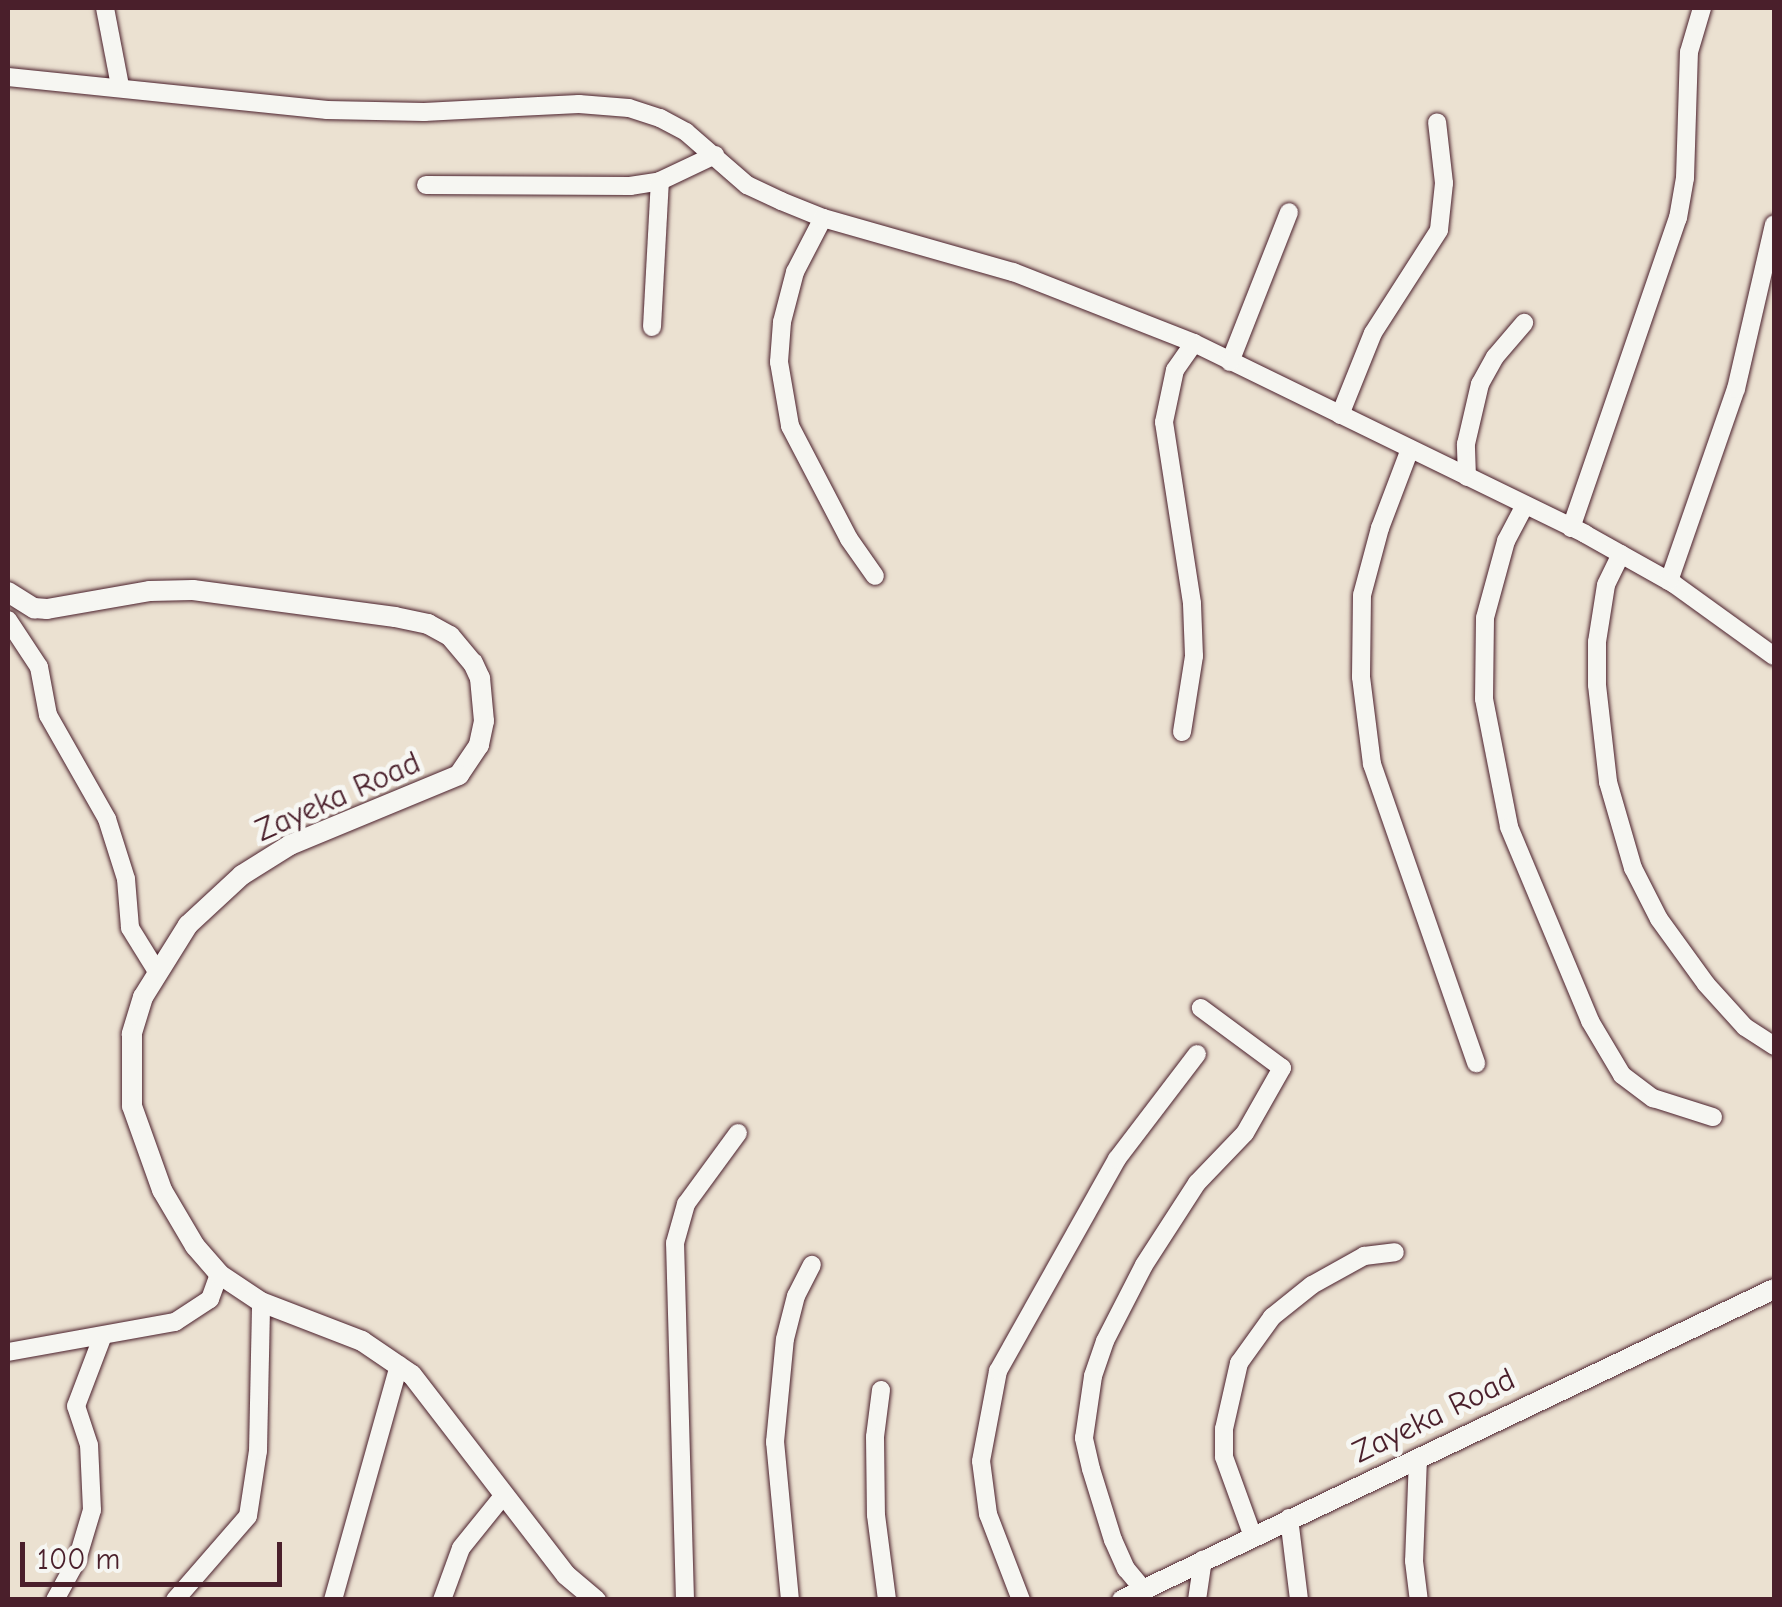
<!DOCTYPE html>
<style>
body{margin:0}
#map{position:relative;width:1782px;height:1607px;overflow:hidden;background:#ebe1d1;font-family:"Comic Neue",sans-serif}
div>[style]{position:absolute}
.roads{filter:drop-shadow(0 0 2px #4a1f2b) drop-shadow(0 0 2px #4a1f2b)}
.minor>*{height:18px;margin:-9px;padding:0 9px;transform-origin:9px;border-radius:9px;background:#f6f6f2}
.tertiary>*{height:20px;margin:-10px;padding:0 10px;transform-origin:10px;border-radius:10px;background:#f6f6f2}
span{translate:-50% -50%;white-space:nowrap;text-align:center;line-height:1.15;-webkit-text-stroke:10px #f6f6f2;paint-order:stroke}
.street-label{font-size:32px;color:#4a1f2b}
.frame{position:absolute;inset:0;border:10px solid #4a1f2b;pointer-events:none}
.scale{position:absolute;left:20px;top:1542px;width:262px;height:45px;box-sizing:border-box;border:5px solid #4a1f2b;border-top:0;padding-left:12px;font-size:30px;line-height:35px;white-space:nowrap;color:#4a1f2b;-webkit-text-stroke:8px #f6f6f2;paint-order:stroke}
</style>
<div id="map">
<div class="roads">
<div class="minor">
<div style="left:105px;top:8px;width:79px;rotate:79.1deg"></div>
<div style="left:8px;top:77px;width:321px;rotate:5.9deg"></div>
<div style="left:327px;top:110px;width:97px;rotate:1.2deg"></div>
<div style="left:424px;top:112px;width:155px;rotate:-3deg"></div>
<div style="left:579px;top:104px;width:50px;rotate:4.6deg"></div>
<div style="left:629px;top:108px;width:33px;rotate:18deg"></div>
<div style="left:660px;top:118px;width:30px;rotate:28deg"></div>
<div style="left:686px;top:132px;width:81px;rotate:41deg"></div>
<div style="left:747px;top:185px;width:38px;rotate:25deg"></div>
<div style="left:781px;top:201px;width:45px;rotate:22deg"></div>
<div style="left:823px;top:218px;width:198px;rotate:15.9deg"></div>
<div style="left:1013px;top:272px;width:194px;rotate:21.4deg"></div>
<div style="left:1194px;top:343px;width:435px;rotate:26deg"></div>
<div style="left:1585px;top:534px;width:102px;rotate:29.3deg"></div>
<div style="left:1674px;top:584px;width:123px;rotate:35.8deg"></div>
<div style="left:426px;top:185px;width:204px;rotate:0.3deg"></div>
<div style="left:630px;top:186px;width:30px;rotate:-9deg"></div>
<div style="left:660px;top:181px;width:61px;rotate:-25.3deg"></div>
<div style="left:823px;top:218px;width:61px;rotate:117.4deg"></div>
<div style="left:795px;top:272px;width:52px;rotate:104.6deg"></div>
<div style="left:782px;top:322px;width:40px;rotate:94.3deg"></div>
<div style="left:779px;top:362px;width:65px;rotate:80.2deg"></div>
<div style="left:790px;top:426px;width:127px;rotate:62.4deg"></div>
<div style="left:849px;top:539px;width:45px;rotate:54.9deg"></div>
<div style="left:652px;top:327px;width:146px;rotate:-86.9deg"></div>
<div style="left:1230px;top:362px;width:161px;rotate:-68.5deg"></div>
<div style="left:1340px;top:415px;width:88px;rotate:-68.1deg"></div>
<div style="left:1373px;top:333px;width:122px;rotate:-57.3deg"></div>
<div style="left:1439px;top:230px;width:47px;rotate:-83.9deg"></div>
<div style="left:1444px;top:183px;width:61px;rotate:-96.5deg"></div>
<div style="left:1410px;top:449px;width:85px;rotate:110.8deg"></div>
<div style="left:1380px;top:528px;width:69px;rotate:105deg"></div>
<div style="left:1362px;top:595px;width:82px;rotate:90.7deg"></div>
<div style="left:1361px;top:677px;width:88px;rotate:82.8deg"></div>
<div style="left:1372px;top:764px;width:317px;rotate:70.8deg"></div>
<div style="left:1467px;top:477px;width:33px;rotate:-92deg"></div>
<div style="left:1466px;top:444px;width:62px;rotate:-76.9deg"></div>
<div style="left:1480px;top:384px;width:31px;rotate:-61deg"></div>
<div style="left:1495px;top:357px;width:45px;rotate:-49.5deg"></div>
<div style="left:1525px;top:505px;width:41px;rotate:117.8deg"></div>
<div style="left:1506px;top:541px;width:80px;rotate:105.3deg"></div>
<div style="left:1485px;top:618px;width:81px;rotate:90.7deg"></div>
<div style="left:1484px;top:699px;width:130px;rotate:78.9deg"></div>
<div style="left:1509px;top:827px;width:210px;rotate:67.3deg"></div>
<div style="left:1590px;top:1021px;width:63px;rotate:59.3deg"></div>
<div style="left:1622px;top:1075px;width:39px;rotate:37deg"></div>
<div style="left:1653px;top:1098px;width:63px;rotate:17.6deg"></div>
<div style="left:1571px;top:528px;width:328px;rotate:-71deg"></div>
<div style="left:1678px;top:218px;width:41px;rotate:-80.1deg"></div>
<div style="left:1685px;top:178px;width:126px;rotate:-88.2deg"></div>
<div style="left:1689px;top:52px;width:46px;rotate:-73.5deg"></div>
<div style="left:1621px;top:554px;width:34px;rotate:116deg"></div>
<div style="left:1606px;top:585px;width:58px;rotate:99deg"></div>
<div style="left:1597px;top:642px;width:43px;rotate:90deg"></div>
<div style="left:1597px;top:685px;width:98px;rotate:83.5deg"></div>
<div style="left:1608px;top:782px;width:90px;rotate:73.8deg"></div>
<div style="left:1633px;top:868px;width:57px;rotate:63deg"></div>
<div style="left:1659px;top:919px;width:80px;rotate:54.1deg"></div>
<div style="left:1706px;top:984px;width:58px;rotate:47.8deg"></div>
<div style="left:1745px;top:1027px;width:35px;rotate:33deg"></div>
<div style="left:1669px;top:581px;width:203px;rotate:-70.8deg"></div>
<div style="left:1736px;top:389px;width:169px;rotate:-77deg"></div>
<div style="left:8px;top:620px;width:56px;rotate:56.6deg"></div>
<div style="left:39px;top:667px;width:49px;rotate:79.4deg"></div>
<div style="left:48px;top:715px;width:120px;rotate:60.4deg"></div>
<div style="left:107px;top:819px;width:63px;rotate:72.4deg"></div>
<div style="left:126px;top:879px;width:49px;rotate:85.3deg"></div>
<div style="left:130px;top:928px;width:49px;rotate:58.2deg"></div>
<div style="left:1182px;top:732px;width:77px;rotate:-81deg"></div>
<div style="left:1194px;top:656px;width:53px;rotate:-92.2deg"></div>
<div style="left:1192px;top:603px;width:183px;rotate:-98.8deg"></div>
<div style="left:1164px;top:422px;width:53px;rotate:-78.1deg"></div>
<div style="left:1175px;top:370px;width:33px;rotate:-55deg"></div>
<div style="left:8px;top:1352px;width:170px;rotate:-10.2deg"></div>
<div style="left:175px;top:1322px;width:42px;rotate:-33.3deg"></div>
<div style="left:210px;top:1299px;width:27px;rotate:-70deg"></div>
<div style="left:881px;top:1390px;width:47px;rotate:97.3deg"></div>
<div style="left:875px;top:1437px;width:78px;rotate:89.3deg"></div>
<div style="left:876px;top:1515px;width:86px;rotate:82.6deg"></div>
<div style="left:1418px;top:1458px;width:103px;rotate:92.2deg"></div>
<div style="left:1414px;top:1561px;width:39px;rotate:83deg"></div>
<div style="left:1289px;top:1518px;width:83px;rotate:83deg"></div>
<div style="left:1252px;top:1534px;width:82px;rotate:-110deg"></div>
<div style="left:1224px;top:1457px;width:28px;rotate:-90deg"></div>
<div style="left:1224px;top:1429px;width:68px;rotate:-77.2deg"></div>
<div style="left:1239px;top:1363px;width:57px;rotate:-54.3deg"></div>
<div style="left:1272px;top:1317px;width:51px;rotate:-38.7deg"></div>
<div style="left:1312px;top:1285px;width:60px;rotate:-29.1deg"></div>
<div style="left:1364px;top:1256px;width:31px;rotate:-7deg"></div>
<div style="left:1143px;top:1589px;width:26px;rotate:-130deg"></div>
<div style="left:1126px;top:1569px;width:32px;rotate:-114deg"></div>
<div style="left:1113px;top:1540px;width:74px;rotate:-107.2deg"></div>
<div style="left:1091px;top:1469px;width:32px;rotate:-103deg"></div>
<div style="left:1084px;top:1438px;width:63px;rotate:-81.7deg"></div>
<div style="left:1093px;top:1376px;width:37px;rotate:-71deg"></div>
<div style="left:1105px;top:1341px;width:85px;rotate:-62.8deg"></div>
<div style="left:1144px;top:1265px;width:98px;rotate:-57.1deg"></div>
<div style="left:1197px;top:1183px;width:69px;rotate:-46.2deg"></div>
<div style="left:1245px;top:1133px;width:75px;rotate:-60.4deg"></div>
<div style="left:1282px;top:1068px;width:101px;rotate:-143.5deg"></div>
<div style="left:55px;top:1600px;width:46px;rotate:-61.2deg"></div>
<div style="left:77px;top:1560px;width:52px;rotate:-73.3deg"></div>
<div style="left:92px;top:1510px;width:65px;rotate:-92.6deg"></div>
<div style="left:89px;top:1445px;width:41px;rotate:-108.4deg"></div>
<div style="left:76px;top:1406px;width:73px;rotate:-69.1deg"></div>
<div style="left:175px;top:1600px;width:111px;rotate:-49deg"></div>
<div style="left:248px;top:1516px;width:66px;rotate:-81.3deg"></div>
<div style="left:258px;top:1451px;width:149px;rotate:-88.8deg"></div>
<div style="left:333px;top:1600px;width:244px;rotate:-74.3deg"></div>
<div style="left:442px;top:1600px;width:55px;rotate:-69.9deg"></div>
<div style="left:461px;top:1548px;width:67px;rotate:-51.1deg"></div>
<div style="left:685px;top:1600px;width:357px;rotate:-91.6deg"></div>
<div style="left:675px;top:1243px;width:41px;rotate:-74.2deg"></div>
<div style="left:686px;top:1204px;width:88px;rotate:-53.8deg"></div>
<div style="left:790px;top:1600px;width:159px;rotate:-95.4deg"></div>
<div style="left:775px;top:1442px;width:103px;rotate:-84.5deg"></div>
<div style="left:785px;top:1339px;width:44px;rotate:-75.7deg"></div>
<div style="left:796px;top:1296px;width:35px;rotate:-63deg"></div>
<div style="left:1021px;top:1600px;width:92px;rotate:-111deg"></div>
<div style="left:988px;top:1514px;width:53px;rotate:-97.5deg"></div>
<div style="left:981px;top:1461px;width:92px;rotate:-79.3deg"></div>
<div style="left:998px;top:1371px;width:243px;rotate:-60.7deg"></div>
<div style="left:1117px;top:1159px;width:132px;rotate:-52.7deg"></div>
<div style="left:1197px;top:1600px;width:41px;rotate:-81.7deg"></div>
</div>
<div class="tertiary">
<div style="left:8px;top:592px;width:31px;rotate:32deg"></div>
<div style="left:34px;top:608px;width:13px;rotate:4deg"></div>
<div style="left:47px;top:609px;width:105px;rotate:-9.9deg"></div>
<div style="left:150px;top:591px;width:43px;rotate:-1.3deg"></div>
<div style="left:193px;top:590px;width:204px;rotate:7.6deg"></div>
<div style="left:395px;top:617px;width:34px;rotate:12deg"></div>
<div style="left:428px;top:624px;width:25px;rotate:29deg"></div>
<div style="left:450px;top:636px;width:35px;rotate:50deg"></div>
<div style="left:473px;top:663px;width:17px;rotate:65deg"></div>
<div style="left:480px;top:678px;width:43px;rotate:84.7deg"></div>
<div style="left:484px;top:721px;width:25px;rotate:102deg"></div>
<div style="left:479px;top:745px;width:36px;rotate:124deg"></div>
<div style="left:459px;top:775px;width:183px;rotate:157.5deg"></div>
<div style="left:290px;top:845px;width:57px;rotate:148deg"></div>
<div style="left:242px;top:875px;width:74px;rotate:137.2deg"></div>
<div style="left:188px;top:925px;width:85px;rotate:122deg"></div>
<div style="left:143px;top:997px;width:39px;rotate:107deg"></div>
<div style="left:132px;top:1034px;width:72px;rotate:90deg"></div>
<div style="left:132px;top:1106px;width:89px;rotate:70.3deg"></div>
<div style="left:162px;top:1190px;width:65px;rotate:59.5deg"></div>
<div style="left:195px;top:1246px;width:37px;rotate:49deg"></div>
<div style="left:219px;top:1274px;width:50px;rotate:33.7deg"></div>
<div style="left:261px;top:1302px;width:108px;rotate:21.1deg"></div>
<div style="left:362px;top:1341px;width:60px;rotate:34.2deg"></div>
<div style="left:412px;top:1375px;width:252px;rotate:52.4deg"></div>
<div style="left:566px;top:1575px;width:39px;rotate:40deg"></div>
<div style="left:1122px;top:1600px;width:722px;rotate:-25.5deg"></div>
</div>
</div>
<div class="street-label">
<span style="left:338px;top:797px;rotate:-24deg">Zayeka Road</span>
<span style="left:1434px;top:1416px;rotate:-26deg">Zayeka Road</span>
</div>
<div class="frame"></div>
<div class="scale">100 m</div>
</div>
